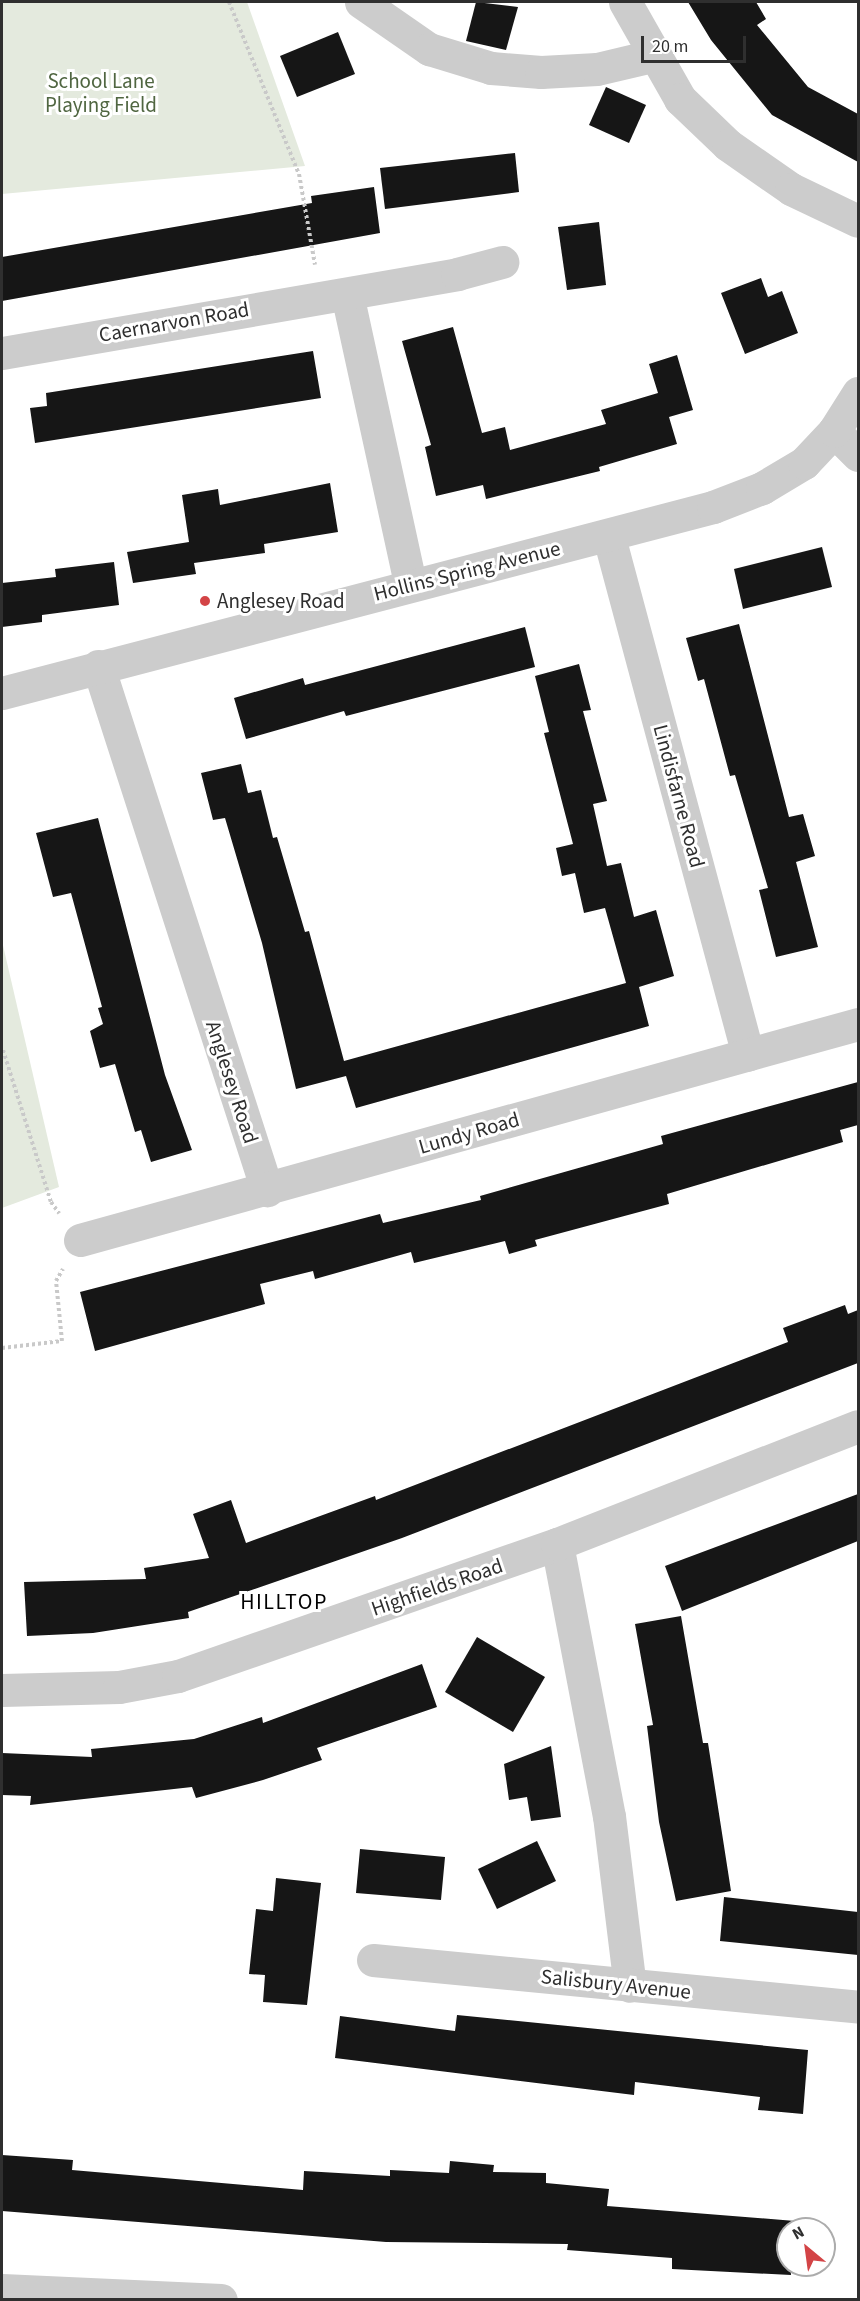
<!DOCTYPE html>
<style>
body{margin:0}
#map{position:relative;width:860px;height:2301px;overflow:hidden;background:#fff;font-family:"Source Sans 3",sans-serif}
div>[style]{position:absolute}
.green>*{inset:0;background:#e4eade}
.building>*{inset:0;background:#161616}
.path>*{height:4px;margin-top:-2px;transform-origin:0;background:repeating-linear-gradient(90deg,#c9c9c9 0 3px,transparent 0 6px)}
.street>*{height:33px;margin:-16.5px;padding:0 16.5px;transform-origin:16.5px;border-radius:16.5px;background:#ccc}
.dots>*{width:16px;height:16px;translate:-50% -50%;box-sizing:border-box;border:3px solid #fff;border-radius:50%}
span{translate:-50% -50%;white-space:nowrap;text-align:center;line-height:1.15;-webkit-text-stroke:6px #fff;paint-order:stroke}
.park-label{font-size:21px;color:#506641}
.street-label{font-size:21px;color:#2f2f2f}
.poi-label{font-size:21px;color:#2f2f2f}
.left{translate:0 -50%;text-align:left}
.neighbourhood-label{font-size:22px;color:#000;letter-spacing:1.5px}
.frame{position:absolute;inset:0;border:3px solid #2f2f2f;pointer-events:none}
.north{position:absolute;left:776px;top:2217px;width:60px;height:60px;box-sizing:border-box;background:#fff;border:2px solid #acacac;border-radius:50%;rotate:331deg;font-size:16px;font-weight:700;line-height:24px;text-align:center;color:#2f2f2f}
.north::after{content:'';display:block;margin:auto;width:21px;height:27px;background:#d34446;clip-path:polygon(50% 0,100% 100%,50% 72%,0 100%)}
.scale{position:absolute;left:641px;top:36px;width:105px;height:27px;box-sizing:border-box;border:3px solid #2f2f2f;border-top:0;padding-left:8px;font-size:18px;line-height:21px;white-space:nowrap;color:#2f2f2f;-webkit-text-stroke:4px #fff;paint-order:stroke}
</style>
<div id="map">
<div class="green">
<div style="clip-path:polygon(2px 2px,247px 2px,305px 166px,2px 194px)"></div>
<div style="clip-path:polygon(2px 941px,59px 1187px,2px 1208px)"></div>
</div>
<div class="building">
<div style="clip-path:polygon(476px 2px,518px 7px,506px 50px,466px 41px)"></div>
<div style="clip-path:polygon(688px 2px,756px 2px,766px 19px,757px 25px,808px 87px,858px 114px,858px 162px,772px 115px,711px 40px)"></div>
<div style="clip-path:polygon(338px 32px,355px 74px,297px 97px,280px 56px)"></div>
<div style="clip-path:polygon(606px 87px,646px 105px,629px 143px,589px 125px)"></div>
<div style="clip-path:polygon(515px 153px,519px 192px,385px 209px,380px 168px)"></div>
<div style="clip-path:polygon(374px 187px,380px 233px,2px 301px,2px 257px,312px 203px,311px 196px)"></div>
<div style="clip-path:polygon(599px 222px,606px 285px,567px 290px,558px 227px)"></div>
<div style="clip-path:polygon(761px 278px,768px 297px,782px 291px,798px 333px,745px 354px,721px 293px)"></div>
<div style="clip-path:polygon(453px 327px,482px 433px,505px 427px,510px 450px,606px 424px,601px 410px,658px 393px,649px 364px,677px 355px,693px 410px,669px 417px,677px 444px,599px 467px,600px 471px,486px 499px,483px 485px,436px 496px,425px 447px,431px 445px,402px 341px)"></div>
<div style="clip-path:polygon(313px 351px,321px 398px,35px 443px,30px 408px,47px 406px,46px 393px)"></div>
<div style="clip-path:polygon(330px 483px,338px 532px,264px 544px,265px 553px,194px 563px,196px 574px,133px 583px,127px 552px,189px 542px,182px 495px,218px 489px,220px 505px)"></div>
<div style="clip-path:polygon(822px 547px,832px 587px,743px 609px,734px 569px)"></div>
<div style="clip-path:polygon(114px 562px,119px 605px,42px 615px,42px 622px,2px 627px,2px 583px,56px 577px,55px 569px)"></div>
<div style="clip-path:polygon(739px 624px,789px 817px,803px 814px,815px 856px,796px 862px,818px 947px,776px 957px,759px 890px,768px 888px,735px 775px,730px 776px,704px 679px,698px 681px,686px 638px)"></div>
<div style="clip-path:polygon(525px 627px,535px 667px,346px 716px,344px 711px,246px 739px,234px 698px,303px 678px,305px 685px)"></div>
<div style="clip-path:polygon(579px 664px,591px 710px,583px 711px,607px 801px,593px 804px,607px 866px,621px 863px,634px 917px,656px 910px,674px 976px,639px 987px,649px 1026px,356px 1108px,346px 1076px,296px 1089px,262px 943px,225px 818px,213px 820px,201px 773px,241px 764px,248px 793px,261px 790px,273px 838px,277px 837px,305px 932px,309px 931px,344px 1061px,626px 983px,605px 908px,584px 913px,575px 873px,562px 876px,556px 848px,573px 844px,544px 733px,549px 732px,535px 676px)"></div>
<div style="clip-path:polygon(98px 818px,165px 1075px,192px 1150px,151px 1162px,141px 1130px,135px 1132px,115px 1064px,100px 1068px,90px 1031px,103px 1024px,98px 1008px,102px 1007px,71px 893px,53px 897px,36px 833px)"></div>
<div style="clip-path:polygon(858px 1082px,858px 1125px,840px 1130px,843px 1142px,667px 1194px,669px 1204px,535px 1240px,537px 1246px,509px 1254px,505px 1241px,414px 1263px,411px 1252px,315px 1279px,313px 1271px,260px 1284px,265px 1304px,95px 1351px,80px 1292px,380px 1214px,383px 1223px,481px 1200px,480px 1196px,663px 1144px,661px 1136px)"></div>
<div style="clip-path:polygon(845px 1305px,848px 1314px,858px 1310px,858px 1363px,402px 1538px,188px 1612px,189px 1618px,93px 1633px,27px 1636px,24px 1582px,146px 1579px,144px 1568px,209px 1558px,193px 1514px,231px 1500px,246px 1543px,375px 1496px,376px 1500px,788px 1342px,783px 1328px)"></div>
<div style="clip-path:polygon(858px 1494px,858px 1541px,682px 1611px,665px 1566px)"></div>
<div style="clip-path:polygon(681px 1616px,703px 1743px,708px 1743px,731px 1891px,676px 1901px,659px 1822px,647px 1726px,653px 1725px,635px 1624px)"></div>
<div style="clip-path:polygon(477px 1637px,545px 1677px,513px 1732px,445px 1692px)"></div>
<div style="clip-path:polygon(422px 1664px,437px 1707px,317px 1748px,322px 1760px,263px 1780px,196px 1798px,192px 1787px,30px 1805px,31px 1796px,2px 1795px,2px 1753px,92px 1757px,91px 1749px,194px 1739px,262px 1717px,263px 1723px)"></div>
<div style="clip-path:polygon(551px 1746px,561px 1817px,531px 1821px,527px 1797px,509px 1800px,504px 1764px)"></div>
<div style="clip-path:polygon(537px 1841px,556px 1881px,497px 1909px,478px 1869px)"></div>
<div style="clip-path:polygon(360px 1849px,445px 1857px,441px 1900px,356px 1893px)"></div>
<div style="clip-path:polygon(276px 1878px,321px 1883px,307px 2005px,263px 2002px,265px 1975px,249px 1974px,256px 1909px,273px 1911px)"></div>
<div style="clip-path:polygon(724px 1897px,858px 1912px,858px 1955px,720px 1941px)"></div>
<div style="clip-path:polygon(457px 2015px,808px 2050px,803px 2114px,758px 2110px,760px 2097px,635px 2082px,634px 2095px,335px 2058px,340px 2016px,455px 2031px)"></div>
<div style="clip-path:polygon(2px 2155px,73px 2160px,72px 2170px,303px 2190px,304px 2171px,390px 2176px,390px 2170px,449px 2173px,450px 2161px,494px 2165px,493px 2172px,546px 2173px,546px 2183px,609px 2189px,607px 2206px,795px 2221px,795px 2229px,788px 2229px,791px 2275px,672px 2269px,672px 2258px,567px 2250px,568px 2244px,386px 2242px,2px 2211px)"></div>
</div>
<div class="path">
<div style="left:229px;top:2px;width:186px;rotate:67.9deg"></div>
<div style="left:299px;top:174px;width:92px;rotate:80deg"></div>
<div style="left:3px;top:1050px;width:159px;rotate:72.5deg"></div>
<div style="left:51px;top:1202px;width:14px;rotate:54deg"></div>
<div style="left:2px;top:1348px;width:60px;rotate:-6.7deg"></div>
<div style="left:62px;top:1341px;width:60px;rotate:-95.7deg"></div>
<div style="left:56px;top:1281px;width:14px;rotate:-60deg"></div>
</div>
<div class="street">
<div style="left:361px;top:2px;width:83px;rotate:34.7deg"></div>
<div style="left:429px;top:49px;width:65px;rotate:17deg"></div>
<div style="left:491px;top:68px;width:50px;rotate:4.6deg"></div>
<div style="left:541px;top:72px;width:56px;rotate:-3.1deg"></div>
<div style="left:597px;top:69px;width:57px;rotate:-13.3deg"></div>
<div style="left:625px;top:2px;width:112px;rotate:60.4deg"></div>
<div style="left:680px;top:99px;width:66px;rotate:43.8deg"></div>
<div style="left:728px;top:145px;width:77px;rotate:34.9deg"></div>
<div style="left:791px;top:189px;width:74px;rotate:25.5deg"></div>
<div style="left:347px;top:294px;width:297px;rotate:77.7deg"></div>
<div style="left:2px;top:353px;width:462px;rotate:-9.8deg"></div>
<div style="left:457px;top:274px;width:47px;rotate:-14.9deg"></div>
<div style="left:834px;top:431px;width:34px;rotate:45deg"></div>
<div style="left:609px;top:537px;width:536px;rotate:74.98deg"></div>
<div style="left:98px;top:666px;width:551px;rotate:72.12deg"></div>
<div style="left:2px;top:693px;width:735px;rotate:-14.66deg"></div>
<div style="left:713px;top:507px;width:53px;rotate:-21.2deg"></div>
<div style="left:762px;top:488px;width:49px;rotate:-30.8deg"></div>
<div style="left:804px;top:463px;width:44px;rotate:-46.8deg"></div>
<div style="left:834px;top:431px;width:45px;rotate:-57.7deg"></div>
<div style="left:80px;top:1240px;width:807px;rotate:-15.52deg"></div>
<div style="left:557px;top:1544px;width:277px;rotate:79.2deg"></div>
<div style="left:609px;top:1816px;width:171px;rotate:83deg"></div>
<div style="left:2px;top:1690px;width:117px;rotate:-1.5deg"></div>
<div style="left:119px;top:1687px;width:60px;rotate:-10.6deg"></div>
<div style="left:178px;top:1676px;width:401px;rotate:-19.2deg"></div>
<div style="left:557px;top:1544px;width:323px;rotate:-21.4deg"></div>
<div style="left:373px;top:1960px;width:487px;rotate:5.5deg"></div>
<div style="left:2px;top:2290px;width:219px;rotate:2.6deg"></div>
</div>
<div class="dots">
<div style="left:205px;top:601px;background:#d34446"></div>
</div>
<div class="park-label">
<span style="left:101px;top:93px">School Lane<br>Playing Field</span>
</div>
<div class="street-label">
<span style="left:174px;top:322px;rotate:-10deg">Caernarvon Road</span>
<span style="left:467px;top:571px;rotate:-14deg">Hollins Spring Avenue</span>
<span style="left:679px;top:796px;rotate:75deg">Lindisfarne Road</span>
<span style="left:232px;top:1082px;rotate:72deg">Anglesey Road</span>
<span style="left:469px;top:1133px;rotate:-16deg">Lundy Road</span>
<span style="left:437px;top:1587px;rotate:-19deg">Highfields Road</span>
<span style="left:616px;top:1984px;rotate:6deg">Salisbury Avenue</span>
</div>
<div class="poi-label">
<span class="left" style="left:217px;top:601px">Anglesey Road</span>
</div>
<div class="neighbourhood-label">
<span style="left:284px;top:1603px">HILLTOP</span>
</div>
<div class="frame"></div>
<div class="north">N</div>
<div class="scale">20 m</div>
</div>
